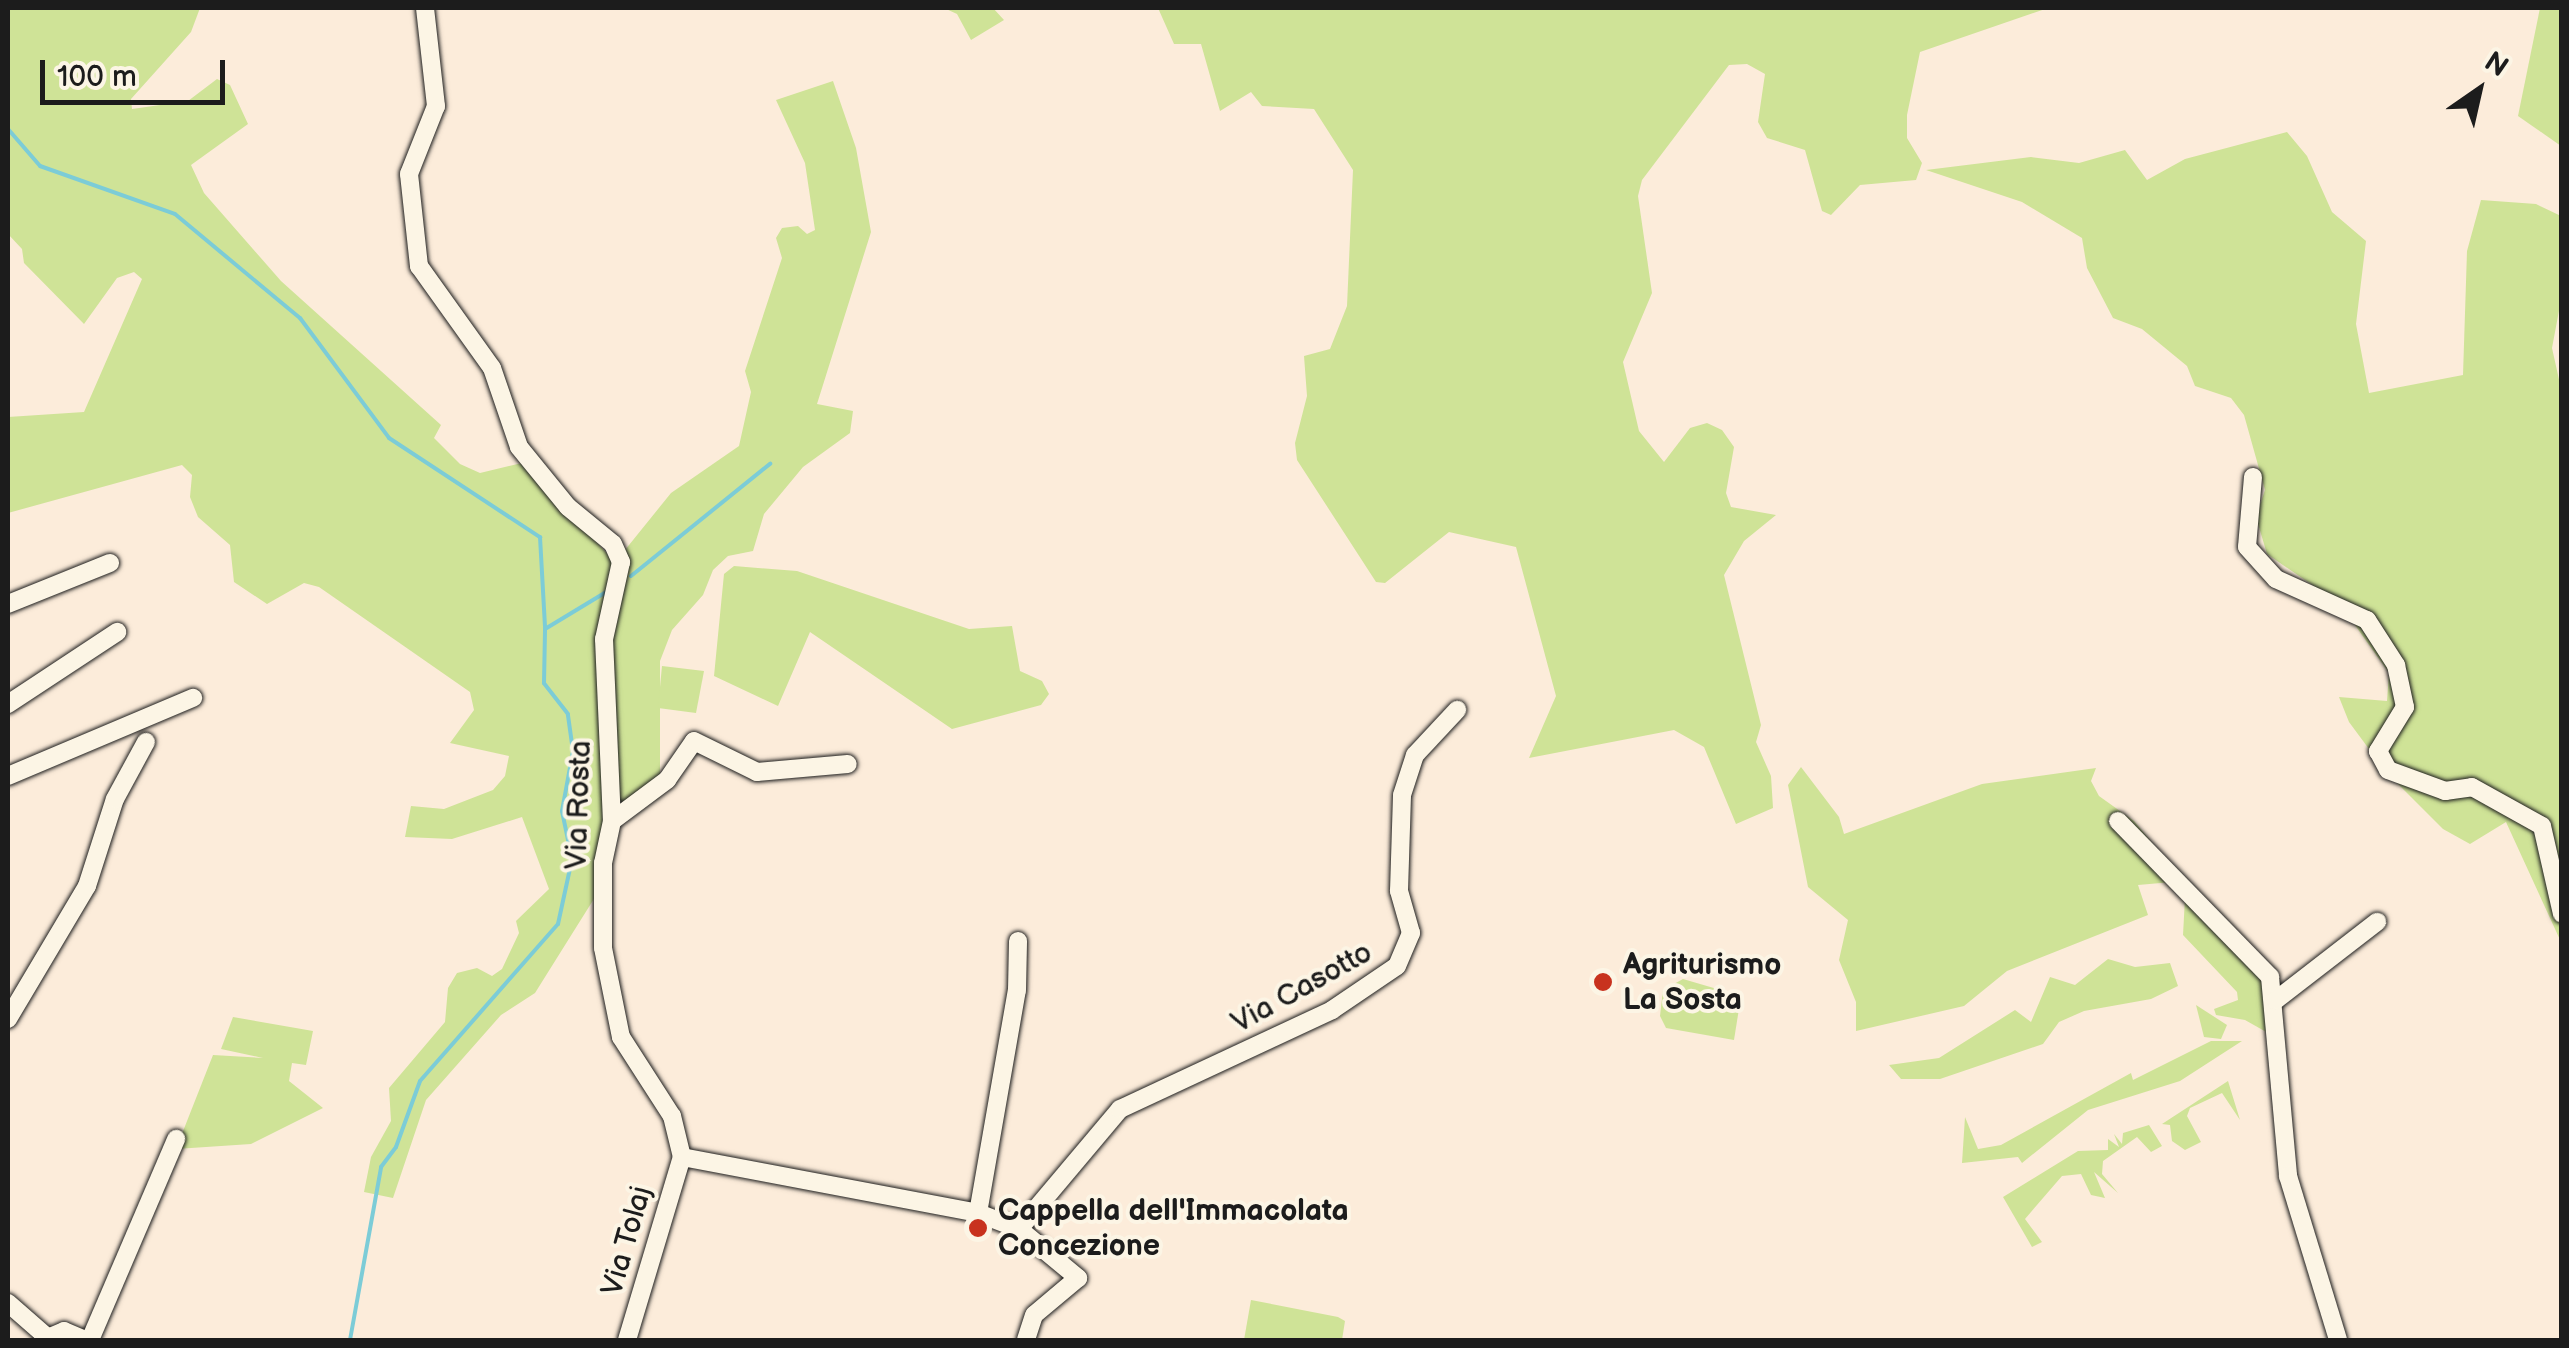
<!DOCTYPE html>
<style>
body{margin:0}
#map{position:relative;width:2569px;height:1348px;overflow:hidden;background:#fcecda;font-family:"Balsamiq Sans",sans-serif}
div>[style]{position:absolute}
.green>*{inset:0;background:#cfe397}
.stream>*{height:4px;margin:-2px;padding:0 2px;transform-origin:2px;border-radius:2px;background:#7cccd7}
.roads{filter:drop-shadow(0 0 2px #1c1c1c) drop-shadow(0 0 2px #1c1c1c)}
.minor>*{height:18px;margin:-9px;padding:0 9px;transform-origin:9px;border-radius:9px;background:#fcf5e5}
.dots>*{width:28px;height:28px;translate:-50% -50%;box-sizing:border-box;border:5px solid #fcf5e5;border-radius:50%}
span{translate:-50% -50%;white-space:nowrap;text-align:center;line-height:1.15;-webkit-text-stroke:8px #fcf5e5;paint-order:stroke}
.street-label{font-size:30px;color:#1c1c1c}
.poi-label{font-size:30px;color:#1c1c1c;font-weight:700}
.left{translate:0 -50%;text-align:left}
.frame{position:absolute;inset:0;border:10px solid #1c1c1c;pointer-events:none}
.north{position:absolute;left:2429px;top:40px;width:100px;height:100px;-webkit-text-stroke:8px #fcf5e5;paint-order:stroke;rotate:34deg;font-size:28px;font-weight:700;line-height:40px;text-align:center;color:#1c1c1c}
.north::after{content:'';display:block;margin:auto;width:35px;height:45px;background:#1c1c1c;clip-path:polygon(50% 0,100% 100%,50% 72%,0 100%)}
.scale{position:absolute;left:40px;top:60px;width:185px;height:45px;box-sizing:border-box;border:5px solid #1c1c1c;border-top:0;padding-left:12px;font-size:30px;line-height:35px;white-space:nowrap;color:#1c1c1c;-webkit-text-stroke:8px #fcf5e5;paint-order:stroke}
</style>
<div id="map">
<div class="green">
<div style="clip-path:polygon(8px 8px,200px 8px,191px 32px,131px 99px,132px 109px,188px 101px,217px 79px,230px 85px,248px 124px,191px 165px,204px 193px,281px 281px,441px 425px,434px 438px,460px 464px,480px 473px,522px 463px,618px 565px,602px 638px,608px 817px,597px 894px,535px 993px,501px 1015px,426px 1100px,393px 1198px,364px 1192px,371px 1157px,391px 1121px,389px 1088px,445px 1022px,448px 988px,457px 973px,477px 968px,492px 976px,502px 969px,519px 933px,516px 921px,549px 889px,522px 817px,452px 839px,405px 837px,411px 806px,444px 809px,493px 790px,505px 776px,509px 756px,450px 743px,474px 710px,470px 692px,319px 587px,304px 583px,267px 604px,234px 582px,230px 545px,198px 517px,190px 497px,192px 475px,182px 465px,8px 513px,8px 417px,84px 412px,142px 279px,134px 272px,117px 278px,84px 324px,24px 263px,22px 249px,8px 234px)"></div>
<div style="clip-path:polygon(944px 8px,993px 8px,1004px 20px,971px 40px,957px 14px)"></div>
<div style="clip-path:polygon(1158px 8px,2048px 8px,1920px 52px,1907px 115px,1907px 138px,1922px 163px,1916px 180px,1860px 185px,1831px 215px,1822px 211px,1805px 150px,1767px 138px,1758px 122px,1765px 74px,1747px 64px,1729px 65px,1642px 180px,1638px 196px,1652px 293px,1623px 362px,1639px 431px,1664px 462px,1690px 428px,1707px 423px,1722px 430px,1734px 447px,1726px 493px,1731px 507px,1776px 515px,1744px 541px,1724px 575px,1761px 725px,1756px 742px,1771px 776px,1773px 808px,1736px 824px,1704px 747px,1674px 730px,1529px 758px,1556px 696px,1516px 547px,1449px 532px,1385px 583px,1376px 582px,1297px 460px,1295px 443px,1307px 396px,1304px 356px,1330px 349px,1347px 306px,1353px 170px,1314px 109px,1262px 106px,1251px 92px,1220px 111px,1201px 44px,1174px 44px)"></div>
<div style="clip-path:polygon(2540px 8px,2561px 8px,2561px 146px,2518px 116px)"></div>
<div style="clip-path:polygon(833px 81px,856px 148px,871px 232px,817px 404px,853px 411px,850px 433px,803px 467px,764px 514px,753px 551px,728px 556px,713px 570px,703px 595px,672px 630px,660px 661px,660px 797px,629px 817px,616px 805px,610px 648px,625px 550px,671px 493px,739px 446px,751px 392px,745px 371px,782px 258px,776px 238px,782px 228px,798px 226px,807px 234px,815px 230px,805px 163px,776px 100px)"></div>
<div style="clip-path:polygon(2287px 132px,2307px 156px,2332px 212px,2366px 241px,2356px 324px,2369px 393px,2463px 375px,2467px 251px,2481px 200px,2536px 204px,2561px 216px,2561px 300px,2552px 348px,2562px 393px,2561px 942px,2506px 822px,2470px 844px,2443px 829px,2386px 772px,2349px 722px,2339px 697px,2387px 701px,2389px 673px,2340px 604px,2267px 554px,2256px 517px,2265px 490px,2244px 415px,2231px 398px,2195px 386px,2187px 366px,2142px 329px,2113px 318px,2087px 268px,2082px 238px,2022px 202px,1926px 170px,2031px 157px,2079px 163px,2125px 150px,2147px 180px,2185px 159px)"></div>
<div style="clip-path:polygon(734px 566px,797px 571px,969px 629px,1012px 626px,1020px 671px,1042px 681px,1049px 694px,1041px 705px,952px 729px,810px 632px,778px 706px,714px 676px,724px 574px)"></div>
<div style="clip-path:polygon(662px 666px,704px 671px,696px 713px,658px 708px)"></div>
<div style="clip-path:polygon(1801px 767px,1839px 817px,1844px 834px,1982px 784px,2096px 768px,2091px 781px,2099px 796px,2134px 821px,2184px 881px,2138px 885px,2148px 915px,2007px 971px,1964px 1006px,1856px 1031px,1856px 1002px,1839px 960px,1848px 920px,1808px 887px,1788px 785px)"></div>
<div style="clip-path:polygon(2185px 898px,2265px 979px,2268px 1033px,2245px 1020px,2216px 1015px,2214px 1009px,2238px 1000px,2237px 992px,2183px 935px)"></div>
<div style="clip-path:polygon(2108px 959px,2135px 967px,2170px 963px,2178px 986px,2151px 999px,2084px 1011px,2059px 1022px,2043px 1044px,1940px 1079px,1901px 1079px,1889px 1065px,1939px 1058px,2015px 1010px,2031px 1022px,2050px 977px,2075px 985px)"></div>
<div style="clip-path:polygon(1683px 979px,1741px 996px,1734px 1040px,1666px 1028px,1660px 1016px,1663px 990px)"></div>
<div style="clip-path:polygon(2196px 1005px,2227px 1025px,2221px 1039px,2204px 1037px)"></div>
<div style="clip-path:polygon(233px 1017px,313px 1031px,306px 1065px,292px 1063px,289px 1081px,323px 1108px,251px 1144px,176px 1149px,213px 1055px,263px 1058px,221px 1049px)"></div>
<div style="clip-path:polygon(2211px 1041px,2242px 1041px,2180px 1081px,2088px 1110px,2022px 1163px,2018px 1157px,1962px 1163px,1965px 1117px,1978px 1149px,2001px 1145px,2131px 1073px,2133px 1080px)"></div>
<div style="clip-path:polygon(2228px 1081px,2240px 1120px,2222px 1093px,2190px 1108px,2187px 1116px,2201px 1142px,2185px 1150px,2172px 1141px,2170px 1125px,2162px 1124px)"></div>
<div style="clip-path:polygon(2149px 1125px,2162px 1146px,2151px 1152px,2137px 1137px,2103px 1161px,2102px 1174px,2118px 1193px,2094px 1172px,2105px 1198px,2091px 1195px,2081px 1174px,2062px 1176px,2025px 1219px,2042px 1242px,2032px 1247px,2003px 1197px,2078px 1151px,2108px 1150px,2108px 1139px,2119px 1147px,2114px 1134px,2122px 1144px,2123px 1133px)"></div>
<div style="clip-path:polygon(1251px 1300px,1338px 1317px,1345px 1321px,1342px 1340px,1244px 1340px)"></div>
</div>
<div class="stream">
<div style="left:8px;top:129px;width:49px;rotate:49.1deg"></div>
<div style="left:40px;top:166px;width:143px;rotate:19.6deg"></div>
<div style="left:175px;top:214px;width:163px;rotate:39.8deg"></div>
<div style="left:300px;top:318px;width:149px;rotate:53.4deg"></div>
<div style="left:389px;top:438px;width:181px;rotate:33.3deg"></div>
<div style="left:540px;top:537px;width:90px;rotate:86.8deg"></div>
<div style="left:631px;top:576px;width:179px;rotate:-38.9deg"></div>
<div style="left:350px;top:1340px;width:176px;rotate:-79.8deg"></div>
<div style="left:381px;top:1167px;width:25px;rotate:-53deg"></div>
<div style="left:396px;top:1147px;width:70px;rotate:-70deg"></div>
<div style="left:420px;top:1081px;width:209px;rotate:-48.7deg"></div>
<div style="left:558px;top:924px;width:66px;rotate:-77.8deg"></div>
<div style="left:572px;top:859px;width:49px;rotate:-101.8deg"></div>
<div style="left:562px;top:811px;width:61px;rotate:-79.6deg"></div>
<div style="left:573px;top:751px;width:37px;rotate:-98deg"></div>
<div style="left:568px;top:714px;width:39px;rotate:-128deg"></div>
<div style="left:544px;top:683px;width:54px;rotate:-88.9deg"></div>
<div style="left:545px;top:629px;width:71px;rotate:-31.2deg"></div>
</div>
<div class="roads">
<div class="minor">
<div style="left:425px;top:8px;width:99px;rotate:83.6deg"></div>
<div style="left:436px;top:106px;width:73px;rotate:111.7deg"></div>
<div style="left:409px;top:174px;width:93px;rotate:83.8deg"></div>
<div style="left:419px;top:266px;width:125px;rotate:54.4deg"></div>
<div style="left:492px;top:368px;width:83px;rotate:71.1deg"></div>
<div style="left:519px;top:447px;width:77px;rotate:50.8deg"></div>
<div style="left:568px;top:507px;width:58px;rotate:39.4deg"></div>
<div style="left:613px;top:544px;width:20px;rotate:66deg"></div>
<div style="left:621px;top:562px;width:79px;rotate:102.4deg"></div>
<div style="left:604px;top:639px;width:182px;rotate:87.5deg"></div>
<div style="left:612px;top:821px;width:43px;rotate:102.1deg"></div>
<div style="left:603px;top:863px;width:85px;rotate:90deg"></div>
<div style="left:603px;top:948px;width:91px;rotate:78.6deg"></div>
<div style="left:621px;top:1037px;width:94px;rotate:57.2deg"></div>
<div style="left:672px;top:1116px;width:42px;rotate:76.3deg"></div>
<div style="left:2253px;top:477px;width:70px;rotate:94.9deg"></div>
<div style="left:2247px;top:547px;width:43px;rotate:47.8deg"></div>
<div style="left:2276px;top:579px;width:100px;rotate:24.3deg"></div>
<div style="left:2367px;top:620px;width:54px;rotate:57.2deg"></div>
<div style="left:2396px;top:665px;width:43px;rotate:77.9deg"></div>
<div style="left:2405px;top:707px;width:52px;rotate:121.5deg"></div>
<div style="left:2378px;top:751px;width:21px;rotate:62deg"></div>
<div style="left:2388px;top:770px;width:61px;rotate:20.2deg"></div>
<div style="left:2445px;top:791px;width:27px;rotate:-8deg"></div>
<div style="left:2472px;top:787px;width:80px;rotate:29.1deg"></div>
<div style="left:2542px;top:826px;width:90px;rotate:77.2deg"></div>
<div style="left:8px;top:604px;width:110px;rotate:-21.9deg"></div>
<div style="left:8px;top:704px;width:131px;rotate:-33.4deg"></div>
<div style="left:8px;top:776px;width:201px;rotate:-22.9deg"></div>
<div style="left:612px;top:821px;width:69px;rotate:-36.7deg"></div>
<div style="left:667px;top:780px;width:47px;rotate:-55.3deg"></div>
<div style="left:694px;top:741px;width:70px;rotate:26.2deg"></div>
<div style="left:757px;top:772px;width:91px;rotate:-5deg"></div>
<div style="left:2118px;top:821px;width:218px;rotate:45.7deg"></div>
<div style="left:2270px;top:977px;width:200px;rotate:84.8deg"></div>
<div style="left:2288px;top:1176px;width:171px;rotate:73deg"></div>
<div style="left:2276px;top:1000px;width:128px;rotate:-37.7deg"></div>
<div style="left:8px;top:1019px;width:155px;rotate:-59.3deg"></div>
<div style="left:87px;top:886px;width:91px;rotate:-72.2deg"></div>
<div style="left:115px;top:799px;width:65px;rotate:-61.5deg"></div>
<div style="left:682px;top:1157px;width:301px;rotate:10.7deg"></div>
<div style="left:978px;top:1213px;width:44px;rotate:21.3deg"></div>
<div style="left:1019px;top:1229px;width:77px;rotate:39.7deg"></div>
<div style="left:1078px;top:1278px;width:57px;rotate:139.9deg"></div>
<div style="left:1034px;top:1315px;width:26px;rotate:108deg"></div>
<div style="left:978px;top:1213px;width:226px;rotate:-80.1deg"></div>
<div style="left:1017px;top:990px;width:49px;rotate:-88.8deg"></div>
<div style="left:1019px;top:1229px;width:157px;rotate:-49.9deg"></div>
<div style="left:1120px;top:1109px;width:234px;rotate:-25deg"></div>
<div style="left:1332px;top:1010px;width:78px;rotate:-34.1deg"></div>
<div style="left:1397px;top:966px;width:36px;rotate:-67deg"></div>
<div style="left:1411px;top:933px;width:44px;rotate:-105.9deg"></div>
<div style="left:1399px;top:891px;width:96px;rotate:-88.2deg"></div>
<div style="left:1402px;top:795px;width:42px;rotate:-72deg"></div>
<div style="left:1415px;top:755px;width:62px;rotate:-47deg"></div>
<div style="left:8px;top:1303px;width:52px;rotate:41.1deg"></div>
<div style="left:43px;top:1340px;width:23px;rotate:-23deg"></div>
<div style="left:64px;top:1331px;width:23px;rotate:23deg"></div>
<div style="left:90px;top:1340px;width:219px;rotate:-66.8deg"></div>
<div style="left:627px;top:1340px;width:191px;rotate:-73.3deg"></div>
</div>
</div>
<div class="dots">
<div style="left:1603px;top:982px;background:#c8321e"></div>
<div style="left:978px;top:1228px;background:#c8321e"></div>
</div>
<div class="street-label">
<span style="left:579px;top:805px;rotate:-88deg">Via Rosta</span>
<span style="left:1302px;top:988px;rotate:-29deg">Via Casotto</span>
<span style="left:627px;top:1241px;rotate:-74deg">Via Tolaj</span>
</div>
<div class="poi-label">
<span class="left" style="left:1623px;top:982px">Agriturismo<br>La Sosta</span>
<span class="left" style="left:998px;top:1228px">Cappella dell'Immacolata<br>Concezione</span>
</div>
<div class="frame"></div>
<div class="north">N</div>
<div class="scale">100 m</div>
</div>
